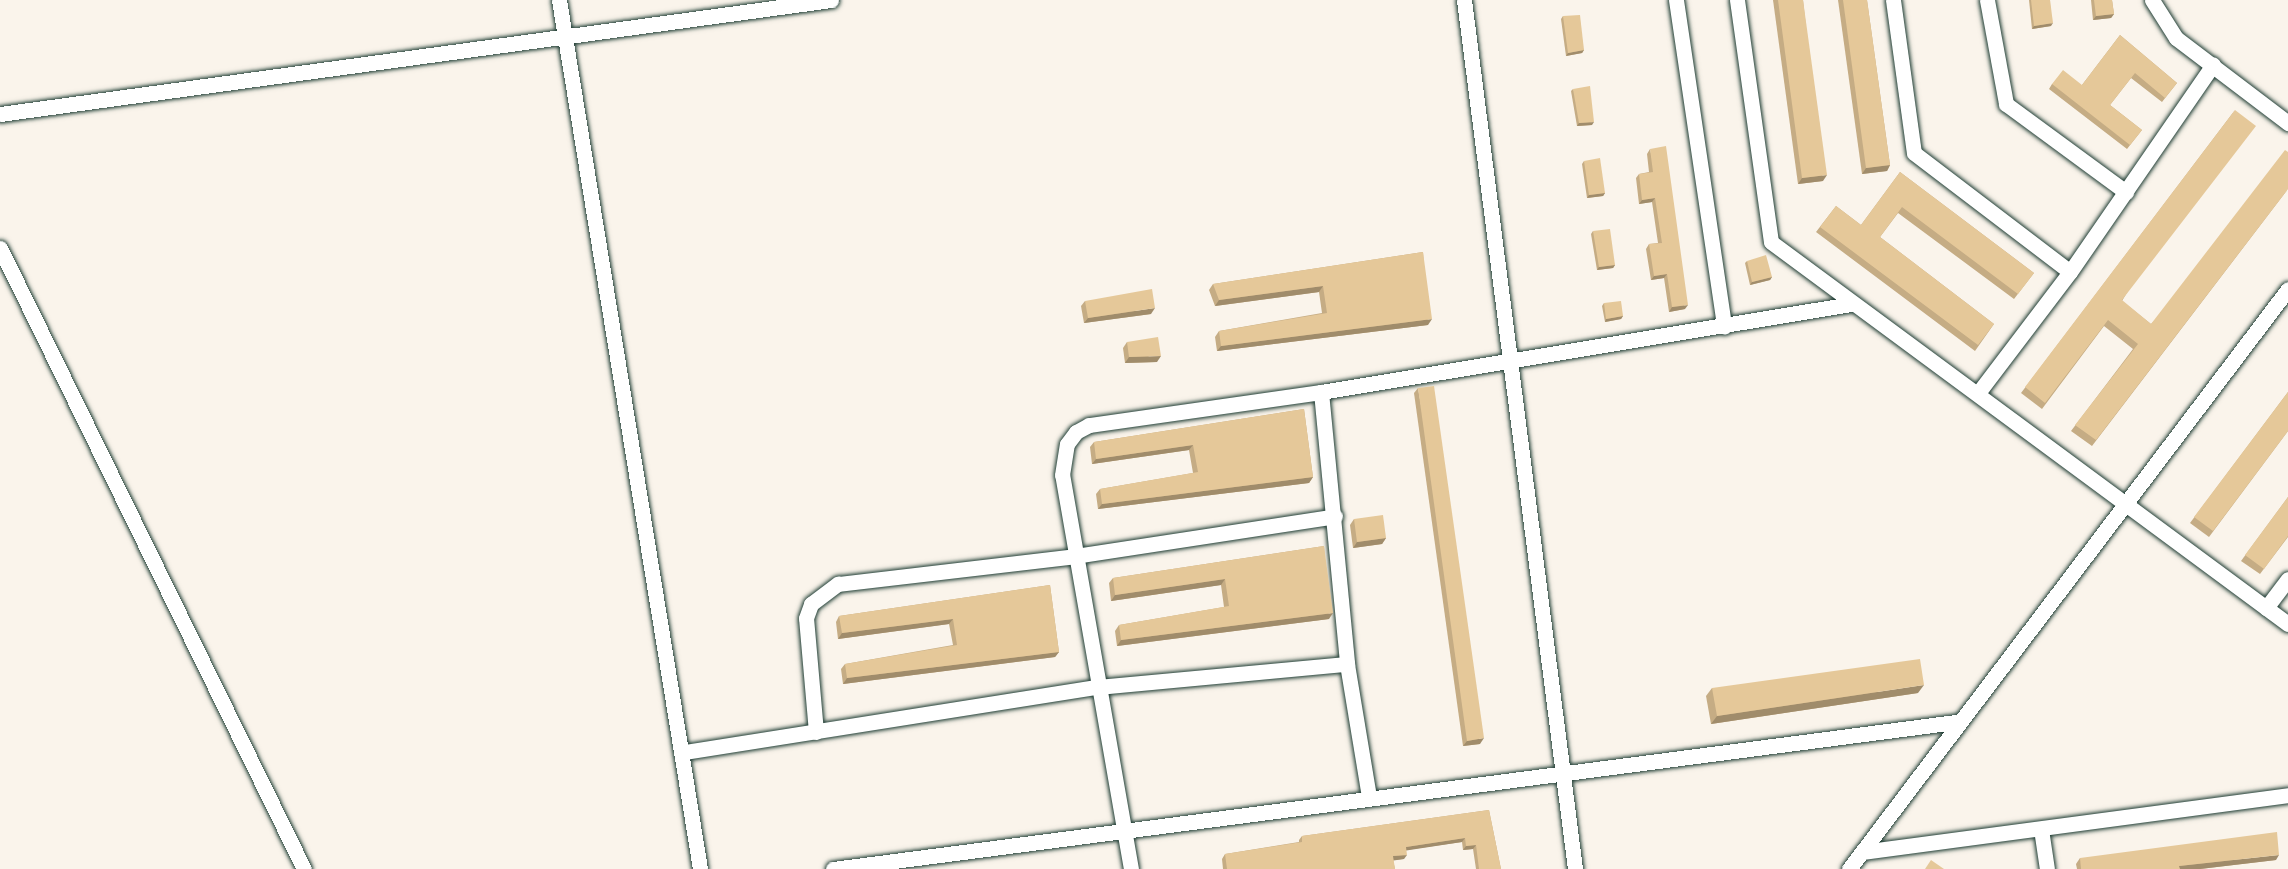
<!DOCTYPE html>
<style>
body{margin:0}
#map{position:relative;width:2288px;height:869px;overflow:hidden;background:#faf4eb;font-family:Itim,sans-serif}
div>[style]{position:absolute}
.roads{filter:drop-shadow(0 0 2px #1f3d34) drop-shadow(0 0 2px #1f3d34)}
.minor>*{height:15px;margin:-7.5px;padding:0 7.5px;transform-origin:7.5px;border-radius:7.5px;background:#fff}
.wall>*{inset:0;background:#c5ac84}
.shaded-wall>*{inset:0;background:#a08c6b}
.building>*{inset:0;background:#e5c899}
span{translate:-50% -50%;white-space:nowrap;text-align:center;line-height:1.15;-webkit-text-stroke:5px #fff;paint-order:stroke}
</style>
<div id="map">
<div class="roads">
<div class="minor">
<div style="left:559px;top:0;width:880px;rotate:80.78deg"></div>
<div style="left:1464px;top:0;width:876px;rotate:82.72deg"></div>
<div style="left:1676px;top:0;width:330px;rotate:81.6deg"></div>
<div style="left:1737px;top:0;width:244px;rotate:82deg"></div>
<div style="left:1771px;top:242px;width:643px;rotate:36.46deg"></div>
<div style="left:1893px;top:0;width:154px;rotate:82.2deg"></div>
<div style="left:1914px;top:153px;width:196px;rotate:37.3deg"></div>
<div style="left:1987px;top:0;width:106px;rotate:79.6deg"></div>
<div style="left:2006px;top:104px;width:149px;rotate:36.3deg"></div>
<div style="left:2152px;top:0;width:45px;rotate:57.7deg"></div>
<div style="left:2176px;top:38px;width:141px;rotate:37.2deg"></div>
<div style="left:0;top:114px;width:839px;rotate:-7.81deg"></div>
<div style="left:0;top:248px;width:691px;rotate:63.92deg"></div>
<div style="left:1321px;top:392px;width:537px;rotate:-9.43deg"></div>
<div style="left:1978px;top:393px;width:152px;rotate:-52.8deg"></div>
<div style="left:2070px;top:272px;width:252px;rotate:-55.4deg"></div>
<div style="left:2266px;top:608px;width:36px;rotate:-53deg"></div>
<div style="left:816px;top:732px;width:114px;rotate:-95deg"></div>
<div style="left:806px;top:618px;width:15px;rotate:-70deg"></div>
<div style="left:811px;top:604px;width:34px;rotate:-37deg"></div>
<div style="left:838px;top:584px;width:239px;rotate:-6.7deg"></div>
<div style="left:1075px;top:556px;width:263px;rotate:-8.7deg"></div>
<div style="left:685px;top:752px;width:417px;rotate:-9deg"></div>
<div style="left:1097px;top:687px;width:251px;rotate:-5.3deg"></div>
<div style="left:1347px;top:664px;width:135px;rotate:80.6deg"></div>
<div style="left:2041px;top:829px;width:40px;rotate:81.5deg"></div>
<div style="left:1862px;top:852px;width:430px;rotate:-7.6deg"></div>
<div style="left:833px;top:869px;width:1133px;rotate:-7.46deg"></div>
<div style="left:1131px;top:869px;width:400px;rotate:-99.9deg"></div>
<div style="left:1062px;top:475px;width:31px;rotate:-81deg"></div>
<div style="left:1067px;top:444px;width:15px;rotate:-53deg"></div>
<div style="left:1076px;top:432px;width:15px;rotate:-28deg"></div>
<div style="left:1089px;top:425px;width:234px;rotate:-8.1deg"></div>
<div style="left:1321px;top:392px;width:273px;rotate:84.5deg"></div>
<div style="left:1849px;top:869px;width:727px;rotate:-52.88deg"></div>
</div>
</div>
<div class="wall">
<div style="clip-path:polygon(1773px 0,1803px 0,1823px 181px,1798px 184px)"></div>
<div style="clip-path:polygon(1838px 0,1867px 0,1890px 165px,1887px 171px,1862px 174px)"></div>
<div style="clip-path:polygon(2029px 0,2050px 0,2051px 26px,2032px 29px)"></div>
<div style="clip-path:polygon(2091px 0,2112px 0,2114px 14px,2111px 18px,2093px 20px)"></div>
<div style="clip-path:polygon(1563px 16px,1584px 50px,1582px 53px,1566px 56px,1561px 19px)"></div>
<div style="clip-path:polygon(2120px 35px,2177px 83px,2162px 102px,2131px 78px,2110px 105px,2142px 130px,2127px 149px,2049px 89px,2052px 84px,2082px 85px)"></div>
<div style="clip-path:polygon(1573px 89px,1592px 125px,1577px 126px,1571px 91px)"></div>
<div style="clip-path:polygon(2235px 110px,2122px 301px,2151px 324px,2288px 189px,2092px 446px,2071px 431px,2133px 349px,2104px 326px,2042px 409px,2021px 393px)"></div>
<div style="clip-path:polygon(1650px 149px,1685px 309px,1669px 312px,1664px 278px,1651px 280px,1646px 249px,1649px 244px,1658px 243px,1652px 202px,1639px 204px,1636px 178px,1639px 174px,1649px 172px,1647px 154px)"></div>
<div style="clip-path:polygon(1584px 161px,1605px 193px,1603px 196px,1587px 198px,1582px 164px)"></div>
<div style="clip-path:polygon(1900px 172px,2034px 273px,2014px 299px,1898px 213px,1880px 237px,1994px 324px,1975px 351px,1816px 232px,1836px 206px,1861px 225px)"></div>
<div style="clip-path:polygon(1593px 231px,1615px 265px,1613px 268px,1597px 270px,1591px 234px)"></div>
<div style="clip-path:polygon(1423px 252px,1428px 325px,1217px 351px,1215px 337px,1219px 331px,1322px 313px,1319px 292px,1215px 306px,1209px 290px,1213px 284px)"></div>
<div style="clip-path:polygon(1747px 261px,1772px 277px,1770px 280px,1750px 285px,1745px 263px)"></div>
<div style="clip-path:polygon(1085px 301px,1151px 314px,1084px 323px,1081px 306px)"></div>
<div style="clip-path:polygon(1604px 303px,1623px 316px,1621px 319px,1605px 322px,1602px 306px)"></div>
<div style="clip-path:polygon(1127px 342px,1157px 362px,1125px 363px,1123px 348px)"></div>
<div style="clip-path:polygon(1418px 388px,1480px 744px,1463px 746px,1414px 393px)"></div>
<div style="clip-path:polygon(2288px 392px,2288px 431px,2209px 537px,2190px 523px)"></div>
<div style="clip-path:polygon(1304px 409px,1313px 477px,1309px 483px,1098px 509px,1096px 494px,1100px 489px,1193px 473px,1189px 450px,1092px 464px,1090px 447px,1094px 442px)"></div>
<div style="clip-path:polygon(2288px 497px,2288px 537px,2260px 574px,2241px 561px)"></div>
<div style="clip-path:polygon(1354px 519px,1386px 538px,1382px 544px,1353px 548px,1350px 525px)"></div>
<div style="clip-path:polygon(1324px 546px,1329px 619px,1117px 646px,1115px 631px,1119px 625px,1224px 607px,1221px 585px,1111px 601px,1109px 583px,1113px 578px)"></div>
<div style="clip-path:polygon(1050px 585px,1059px 652px,1055px 657px,843px 684px,841px 669px,845px 664px,953px 645px,949px 624px,838px 639px,836px 622px,839px 616px)"></div>
<div style="clip-path:polygon(1712px 688px,1918px 693px,1711px 724px,1706px 696px)"></div>
<div style="clip-path:polygon(1489px 810px,1501px 869px,1476px 869px,1473px 849px,1463px 850px,1462px 842px,1406px 850px,1404px 859px,1393px 860px,1395px 869px,1223px 869px,1222px 859px,1225px 854px,1299px 842px,1299px 840px,1302px 836px)"></div>
<div style="clip-path:polygon(2080px 858px,2276px 860px,2200px 869px,2077px 869px,2076px 864px)"></div>
</div>
<div class="shaded-wall">
<div style="clip-path:polygon(2114px 14px,2111px 18px,2093px 20px,2096px 16px)"></div>
<div style="clip-path:polygon(2053px 23px,2051px 26px,2032px 29px,2034px 26px)"></div>
<div style="clip-path:polygon(1584px 50px,1582px 53px,1566px 56px,1568px 53px)"></div>
<div style="clip-path:polygon(1594px 122px,1592px 125px,1577px 126px,1579px 123px)"></div>
<div style="clip-path:polygon(1890px 165px,1887px 171px,1862px 174px,1866px 168px)"></div>
<div style="clip-path:polygon(1827px 175px,1823px 181px,1798px 184px,1802px 178px)"></div>
<div style="clip-path:polygon(1605px 193px,1603px 196px,1587px 198px,1589px 195px)"></div>
<div style="clip-path:polygon(1655px 198px,1652px 202px,1639px 204px,1642px 200px)"></div>
<div style="clip-path:polygon(1615px 265px,1613px 268px,1597px 270px,1599px 267px)"></div>
<div style="clip-path:polygon(1667px 274px,1664px 278px,1651px 280px,1654px 276px)"></div>
<div style="clip-path:polygon(1772px 277px,1770px 280px,1750px 285px,1752px 282px)"></div>
<div style="clip-path:polygon(1323px 286px,1319px 292px,1215px 306px,1219px 300px)"></div>
<div style="clip-path:polygon(1688px 305px,1685px 309px,1669px 312px,1672px 307px)"></div>
<div style="clip-path:polygon(1155px 308px,1151px 314px,1084px 323px,1088px 318px)"></div>
<div style="clip-path:polygon(1623px 316px,1621px 319px,1605px 322px,1606px 319px)"></div>
<div style="clip-path:polygon(1432px 319px,1428px 325px,1217px 351px,1221px 346px)"></div>
<div style="clip-path:polygon(1161px 356px,1157px 362px,1125px 363px,1129px 357px)"></div>
<div style="clip-path:polygon(1193px 445px,1189px 450px,1092px 464px,1096px 459px)"></div>
<div style="clip-path:polygon(1313px 477px,1309px 483px,1098px 509px,1102px 504px)"></div>
<div style="clip-path:polygon(1386px 538px,1382px 544px,1353px 548px,1357px 542px)"></div>
<div style="clip-path:polygon(1225px 579px,1221px 585px,1111px 601px,1115px 595px)"></div>
<div style="clip-path:polygon(1333px 613px,1329px 619px,1117px 646px,1121px 640px)"></div>
<div style="clip-path:polygon(953px 619px,949px 624px,838px 639px,842px 633px)"></div>
<div style="clip-path:polygon(1059px 652px,1055px 657px,843px 684px,847px 678px)"></div>
<div style="clip-path:polygon(1924px 685px,1918px 693px,1711px 724px,1717px 716px)"></div>
<div style="clip-path:polygon(1484px 738px,1480px 744px,1463px 746px,1467px 741px)"></div>
<div style="clip-path:polygon(1465px 838px,1462px 842px,1403px 851px,1406px 847px)"></div>
<div style="clip-path:polygon(1476px 845px,1473px 849px,1463px 850px,1466px 846px)"></div>
<div style="clip-path:polygon(1407px 855px,1404px 859px,1390px 861px,1393px 856px)"></div>
<div style="clip-path:polygon(2279px 855px,2276px 860px,2200px 869px,2177px 869px,2179px 866px)"></div>
</div>
<div class="building">
<div style="clip-path:polygon(1778px 0,1803px 0,1827px 175px,1802px 178px)"></div>
<div style="clip-path:polygon(1843px 0,1867px 0,1890px 165px,1866px 168px)"></div>
<div style="clip-path:polygon(2031px 0,2050px 0,2053px 23px,2034px 26px)"></div>
<div style="clip-path:polygon(2094px 0,2112px 0,2114px 14px,2096px 16px)"></div>
<div style="clip-path:polygon(1580px 15px,1584px 50px,1568px 53px,1563px 16px)"></div>
<div style="clip-path:polygon(2120px 35px,2177px 83px,2165px 98px,2135px 73px,2110px 105px,2142px 130px,2130px 145px,2052px 84px,2063px 70px,2082px 85px)"></div>
<div style="clip-path:polygon(1590px 86px,1594px 122px,1579px 123px,1573px 89px)"></div>
<div style="clip-path:polygon(2235px 110px,2256px 126px,2122px 300px,2151px 324px,2285px 150px,2288px 152px,2288px 189px,2096px 440px,2075px 425px,2138px 344px,2108px 320px,2045px 403px,2025px 387px)"></div>
<div style="clip-path:polygon(1666px 146px,1688px 305px,1672px 307px,1667px 274px,1654px 276px,1649px 244px,1662px 243px,1655px 198px,1642px 200px,1639px 174px,1653px 172px,1650px 149px)"></div>
<div style="clip-path:polygon(1600px 158px,1605px 193px,1589px 195px,1584px 161px)"></div>
<div style="clip-path:polygon(1900px 172px,2034px 273px,2018px 294px,1902px 207px,1880px 237px,1994px 324px,1978px 345px,1820px 227px,1836px 206px,1861px 225px)"></div>
<div style="clip-path:polygon(1610px 229px,1615px 265px,1599px 267px,1593px 231px)"></div>
<div style="clip-path:polygon(1423px 252px,1432px 319px,1221px 346px,1219px 331px,1327px 313px,1323px 286px,1219px 300px,1213px 284px)"></div>
<div style="clip-path:polygon(1766px 255px,1772px 277px,1752px 282px,1747px 261px)"></div>
<div style="clip-path:polygon(1152px 289px,1155px 308px,1088px 318px,1085px 301px)"></div>
<div style="clip-path:polygon(1621px 301px,1623px 316px,1606px 319px,1604px 303px)"></div>
<div style="clip-path:polygon(1158px 337px,1161px 356px,1129px 357px,1127px 342px)"></div>
<div style="clip-path:polygon(1434px 386px,1484px 738px,1467px 741px,1418px 388px)"></div>
<div style="clip-path:polygon(2288px 392px,2288px 431px,2213px 531px,2194px 517px)"></div>
<div style="clip-path:polygon(1304px 409px,1313px 477px,1102px 504px,1100px 489px,1198px 472px,1193px 445px,1096px 459px,1094px 442px)"></div>
<div style="clip-path:polygon(2288px 497px,2288px 536px,2264px 569px,2245px 555px)"></div>
<div style="clip-path:polygon(1383px 515px,1386px 538px,1357px 542px,1354px 519px)"></div>
<div style="clip-path:polygon(1324px 546px,1333px 613px,1121px 640px,1119px 625px,1229px 606px,1225px 579px,1115px 595px,1113px 578px)"></div>
<div style="clip-path:polygon(1050px 585px,1059px 652px,847px 678px,845px 664px,957px 645px,953px 619px,842px 633px,839px 616px)"></div>
<div style="clip-path:polygon(1920px 659px,1924px 685px,1717px 716px,1712px 688px)"></div>
<div style="clip-path:polygon(1489px 810px,1501px 869px,1479px 869px,1476px 845px,1466px 846px,1465px 838px,1406px 847px,1407px 855px,1393px 856px,1395px 869px,1227px 869px,1225px 854px,1302px 842px,1302px 836px)"></div>
<div style="clip-path:polygon(2277px 832px,2279px 855px,2179px 866px,2180px 869px,2081px 869px,2080px 858px)"></div>
<div style="clip-path:polygon(1931px 860px,1944px 869px,1925px 869px)"></div>
</div>
</div>
